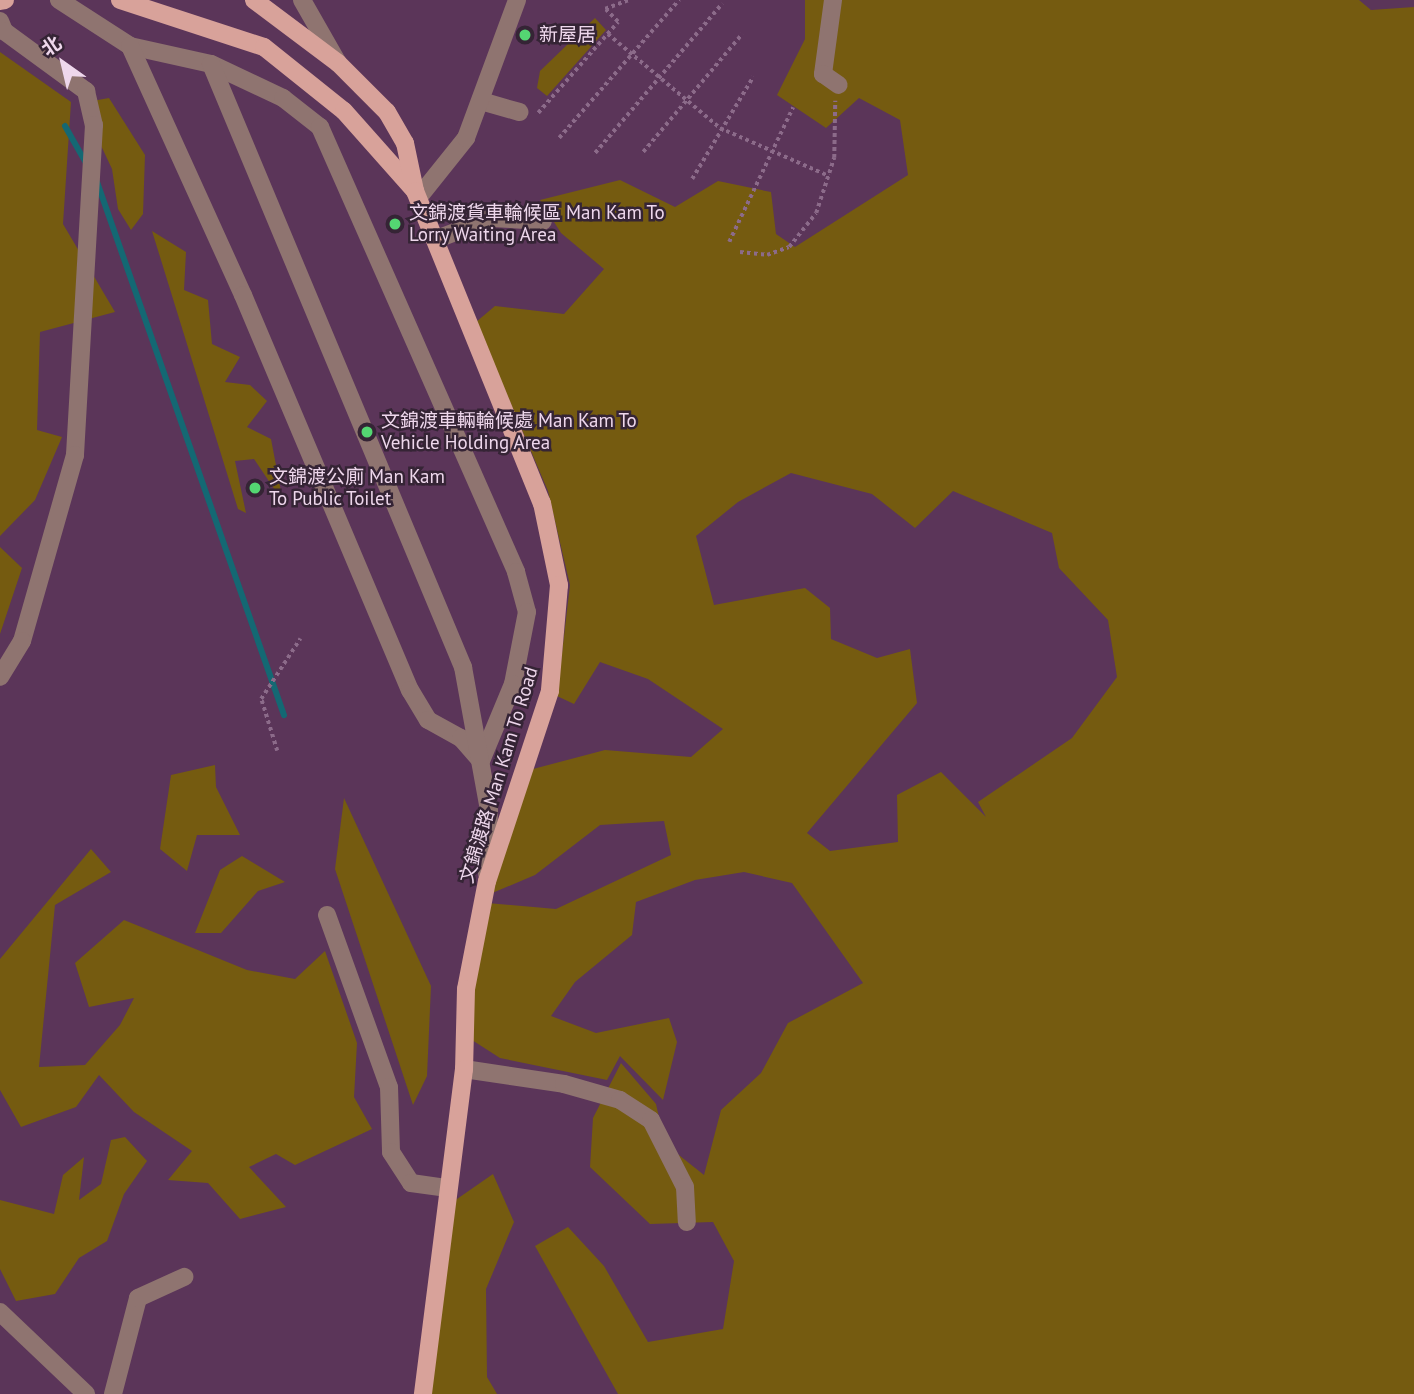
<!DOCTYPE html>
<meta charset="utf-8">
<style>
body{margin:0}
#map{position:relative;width:1414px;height:1394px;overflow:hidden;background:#5b3559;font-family:"PT Sans","Noto Sans SC",sans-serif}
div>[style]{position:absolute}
.green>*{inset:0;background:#755b10}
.stream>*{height:6px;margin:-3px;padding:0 3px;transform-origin:3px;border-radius:3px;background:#146873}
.path>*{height:3.5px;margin-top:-1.75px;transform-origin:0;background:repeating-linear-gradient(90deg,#8c6b8a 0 3.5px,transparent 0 7px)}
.minor>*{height:18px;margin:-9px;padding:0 9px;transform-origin:9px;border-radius:9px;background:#8f7470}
.major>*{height:18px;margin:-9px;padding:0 9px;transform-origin:9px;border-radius:9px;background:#d8a29a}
.dots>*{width:19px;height:19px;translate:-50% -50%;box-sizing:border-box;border:4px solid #352435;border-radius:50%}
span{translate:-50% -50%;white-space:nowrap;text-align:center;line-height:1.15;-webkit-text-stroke:5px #352435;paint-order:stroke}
.poi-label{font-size:19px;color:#eed7ec}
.left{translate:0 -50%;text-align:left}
.street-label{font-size:19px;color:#eed7ec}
.north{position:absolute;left:28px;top:28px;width:70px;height:70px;-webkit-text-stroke:5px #352435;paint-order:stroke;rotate:326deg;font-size:19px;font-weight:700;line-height:28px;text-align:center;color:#eed7ec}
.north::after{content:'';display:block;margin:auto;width:24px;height:32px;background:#eed7ec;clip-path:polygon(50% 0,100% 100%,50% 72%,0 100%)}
</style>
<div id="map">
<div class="green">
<div style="clip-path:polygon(evenodd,805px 0,1359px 0,1371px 10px,1414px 7px,1414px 1394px,618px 1394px,535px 1246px,568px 1227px,604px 1266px,648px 1342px,723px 1329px,734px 1261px,713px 1222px,650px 1224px,590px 1167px,593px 1118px,621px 1063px,656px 1104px,665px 1144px,704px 1175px,721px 1110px,761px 1073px,788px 1023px,863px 983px,792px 883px,744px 872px,695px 880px,636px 902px,632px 935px,575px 982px,551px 1016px,596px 1033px,669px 1018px,677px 1042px,663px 1100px,620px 1056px,607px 1080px,500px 1058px,461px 1033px,476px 902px,556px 909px,671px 855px,664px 821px,600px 825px,535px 875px,490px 894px,533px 769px,605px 750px,691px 757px,723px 729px,648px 679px,600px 662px,574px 704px,557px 696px,570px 585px,548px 491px,476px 322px,495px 306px,564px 314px,604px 269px,561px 233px,540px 200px,620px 180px,675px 207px,718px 181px,771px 192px,776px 234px,795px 247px,908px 175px,900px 120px,859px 98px,826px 128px,777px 95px,805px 39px,805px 0,791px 473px,872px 494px,915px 528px,953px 491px,1052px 533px,1059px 568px,1108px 620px,1117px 677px,1072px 738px,978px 802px,986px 817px,941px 772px,897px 795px,898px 842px,830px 851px,807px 833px,917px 703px,910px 649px,877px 658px,831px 639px,830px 608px,805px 588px,714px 605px,696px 536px,738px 502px,791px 473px)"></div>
<div style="clip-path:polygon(595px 18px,606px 30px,547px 96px,537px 88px,540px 71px)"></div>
<div style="clip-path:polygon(0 52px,71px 102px,63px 224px,115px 312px,40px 332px,37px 430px,62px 437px,35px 500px,0 536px)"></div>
<div style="clip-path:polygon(109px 98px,145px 155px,143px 214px,131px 230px,118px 209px,112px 169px,81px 103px)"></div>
<div style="clip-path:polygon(152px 231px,186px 252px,184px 290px,208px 300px,212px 344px,240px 357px,225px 382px,250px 385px,267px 401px,247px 427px,271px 439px,283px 502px,254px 459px,235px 461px,246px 513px,238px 509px)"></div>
<div style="clip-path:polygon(0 547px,22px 568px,0 634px)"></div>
<div style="clip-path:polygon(215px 765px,216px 787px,240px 835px,197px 835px,187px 871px,160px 849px,171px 775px)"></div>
<div style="clip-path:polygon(344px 798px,431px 986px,427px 1076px,413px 1105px,335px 869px)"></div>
<div style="clip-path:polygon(91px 849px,111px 872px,55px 905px,39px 1067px,85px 1065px,120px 1025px,134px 998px,89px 1007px,75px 963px,124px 920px,247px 970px,295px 979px,325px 951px,357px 1043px,354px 1097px,372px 1129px,295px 1165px,276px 1154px,249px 1167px,286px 1207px,240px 1219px,208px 1183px,168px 1180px,192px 1151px,134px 1112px,99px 1075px,76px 1107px,21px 1127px,0 1090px,0 959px)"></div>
<div style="clip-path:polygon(242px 856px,285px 882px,258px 891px,221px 933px,195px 933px,220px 870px)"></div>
<div style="clip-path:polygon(125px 1137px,147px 1161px,124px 1194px,107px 1241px,79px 1258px,55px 1294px,16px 1301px,0 1269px,0 1200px,54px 1214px,63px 1175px,84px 1157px,79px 1200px,101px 1184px,111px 1140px)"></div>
<div style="clip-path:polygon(493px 1174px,514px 1222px,486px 1289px,487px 1377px,497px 1394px,424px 1394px,444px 1208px)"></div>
</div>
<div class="stream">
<div style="left:65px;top:126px;width:43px;rotate:60.4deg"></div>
<div style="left:97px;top:182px;width:565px;rotate:70.67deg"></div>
</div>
<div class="path">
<div style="left:608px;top:34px;width:146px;rotate:40deg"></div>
<div style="left:720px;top:128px;width:119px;rotate:23.8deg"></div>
<div style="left:538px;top:113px;width:121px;rotate:-48.7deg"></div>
<div style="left:618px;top:22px;width:18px;rotate:-135deg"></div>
<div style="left:605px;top:9px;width:25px;rotate:-21deg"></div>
<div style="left:559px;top:138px;width:183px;rotate:-49deg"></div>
<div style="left:643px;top:152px;width:154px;rotate:-50deg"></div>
<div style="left:595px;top:153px;width:196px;rotate:-49.6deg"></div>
<div style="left:692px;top:179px;width:119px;rotate:-59.1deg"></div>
<div style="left:729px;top:242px;width:149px;rotate:-64.6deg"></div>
<div style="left:740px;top:252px;width:27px;rotate:6deg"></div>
<div style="left:767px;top:255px;width:23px;rotate:-20deg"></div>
<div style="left:789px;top:247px;width:43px;rotate:-51.5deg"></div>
<div style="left:816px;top:213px;width:58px;rotate:-71.9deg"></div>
<div style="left:834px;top:158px;width:57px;rotate:-89deg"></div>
<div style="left:277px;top:751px;width:54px;rotate:-107.1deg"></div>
<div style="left:261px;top:699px;width:72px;rotate:-57deg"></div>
</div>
<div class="minor">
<div style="left:59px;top:0;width:85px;rotate:32.9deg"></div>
<div style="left:130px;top:46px;width:83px;rotate:12.5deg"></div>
<div style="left:211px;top:64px;width:80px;rotate:25.3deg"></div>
<div style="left:283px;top:98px;width:47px;rotate:38.1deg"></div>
<div style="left:320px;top:127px;width:486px;rotate:66.2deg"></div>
<div style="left:516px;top:572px;width:41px;rotate:74.6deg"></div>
<div style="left:527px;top:612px;width:73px;rotate:101deg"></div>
<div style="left:513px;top:684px;width:83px;rotate:112.6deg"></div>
<div style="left:302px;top:0;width:73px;rotate:60.3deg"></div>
<div style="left:833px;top:0;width:75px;rotate:97.7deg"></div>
<div style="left:823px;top:74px;width:19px;rotate:35deg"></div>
<div style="left:0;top:21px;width:11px;rotate:68deg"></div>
<div style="left:4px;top:31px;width:102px;rotate:36.2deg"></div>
<div style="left:86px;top:91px;width:35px;rotate:77deg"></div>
<div style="left:94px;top:125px;width:331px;rotate:93.3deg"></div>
<div style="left:75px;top:455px;width:193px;rotate:105.9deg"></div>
<div style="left:22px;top:641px;width:42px;rotate:121.4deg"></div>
<div style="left:130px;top:46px;width:273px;rotate:65.6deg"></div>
<div style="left:243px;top:295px;width:429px;rotate:67.1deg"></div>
<div style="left:410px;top:690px;width:35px;rotate:59deg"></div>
<div style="left:428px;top:720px;width:38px;rotate:29deg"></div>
<div style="left:461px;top:738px;width:28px;rotate:49deg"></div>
<div style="left:211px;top:64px;width:654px;rotate:67.32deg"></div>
<div style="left:463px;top:667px;width:145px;rotate:79.7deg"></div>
<div style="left:489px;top:810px;width:64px;rotate:91.8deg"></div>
<div style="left:481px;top:101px;width:40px;rotate:16deg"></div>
<div style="left:418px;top:198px;width:77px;rotate:-51.3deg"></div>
<div style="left:466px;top:138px;width:147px;rotate:-69.7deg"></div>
<div style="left:437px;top:239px;width:59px;rotate:-20.9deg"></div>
<div style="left:492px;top:218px;width:51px;rotate:3.4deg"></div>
<div style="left:327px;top:915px;width:183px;rotate:70.2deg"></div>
<div style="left:389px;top:1087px;width:65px;rotate:88.2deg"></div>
<div style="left:391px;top:1152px;width:37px;rotate:57deg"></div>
<div style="left:411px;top:1183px;width:37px;rotate:8deg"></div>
<div style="left:464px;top:1069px;width:101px;rotate:8.5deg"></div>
<div style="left:564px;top:1084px;width:58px;rotate:15.9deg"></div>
<div style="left:620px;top:1100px;width:37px;rotate:33deg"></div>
<div style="left:651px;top:1120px;width:75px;rotate:63.1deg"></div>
<div style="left:685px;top:1187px;width:35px;rotate:87deg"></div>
<div style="left:0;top:1312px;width:119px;rotate:43.6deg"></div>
<div style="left:113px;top:1394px;width:99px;rotate:-75.4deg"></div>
<div style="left:138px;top:1298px;width:51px;rotate:-24.5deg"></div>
</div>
<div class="major">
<div style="left:120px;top:0;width:151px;rotate:18.1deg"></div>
<div style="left:264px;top:47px;width:102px;rotate:38.7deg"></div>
<div style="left:344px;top:111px;width:107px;rotate:48.4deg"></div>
<div style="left:254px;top:0;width:105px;rotate:36.9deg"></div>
<div style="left:338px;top:63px;width:69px;rotate:45deg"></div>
<div style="left:387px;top:112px;width:36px;rotate:60deg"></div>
<div style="left:405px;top:143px;width:49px;rotate:78.2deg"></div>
<div style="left:415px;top:191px;width:337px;rotate:67.9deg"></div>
<div style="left:542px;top:503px;width:84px;rotate:78.3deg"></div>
<div style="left:559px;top:585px;width:106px;rotate:94.9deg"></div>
<div style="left:550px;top:691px;width:200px;rotate:108.3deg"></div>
<div style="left:487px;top:881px;width:110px;rotate:101deg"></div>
<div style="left:466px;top:989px;width:80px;rotate:91.4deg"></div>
<div style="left:464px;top:1069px;width:328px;rotate:97.2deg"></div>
<div style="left:0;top:1px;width:5px;rotate:-11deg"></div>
</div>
<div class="dots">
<div style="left:525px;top:35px;background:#54d672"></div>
<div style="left:395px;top:224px;background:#54d672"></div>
<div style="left:367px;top:432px;background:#54d672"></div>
<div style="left:255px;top:488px;background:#54d672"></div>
</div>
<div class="poi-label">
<span class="left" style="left:539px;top:35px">新屋居</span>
<span class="left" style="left:409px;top:224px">文錦渡貨車輪候區 Man Kam To<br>Lorry Waiting Area</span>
<span class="left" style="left:381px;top:432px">文錦渡車輛輪候處 Man Kam To<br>Vehicle Holding Area</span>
<span class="left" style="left:269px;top:488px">文錦渡公廁 Man Kam<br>To Public Toilet</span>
</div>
<div class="street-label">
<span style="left:499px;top:775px;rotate:-73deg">文錦渡路 Man Kam To Road</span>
</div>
<div class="north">北</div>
</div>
